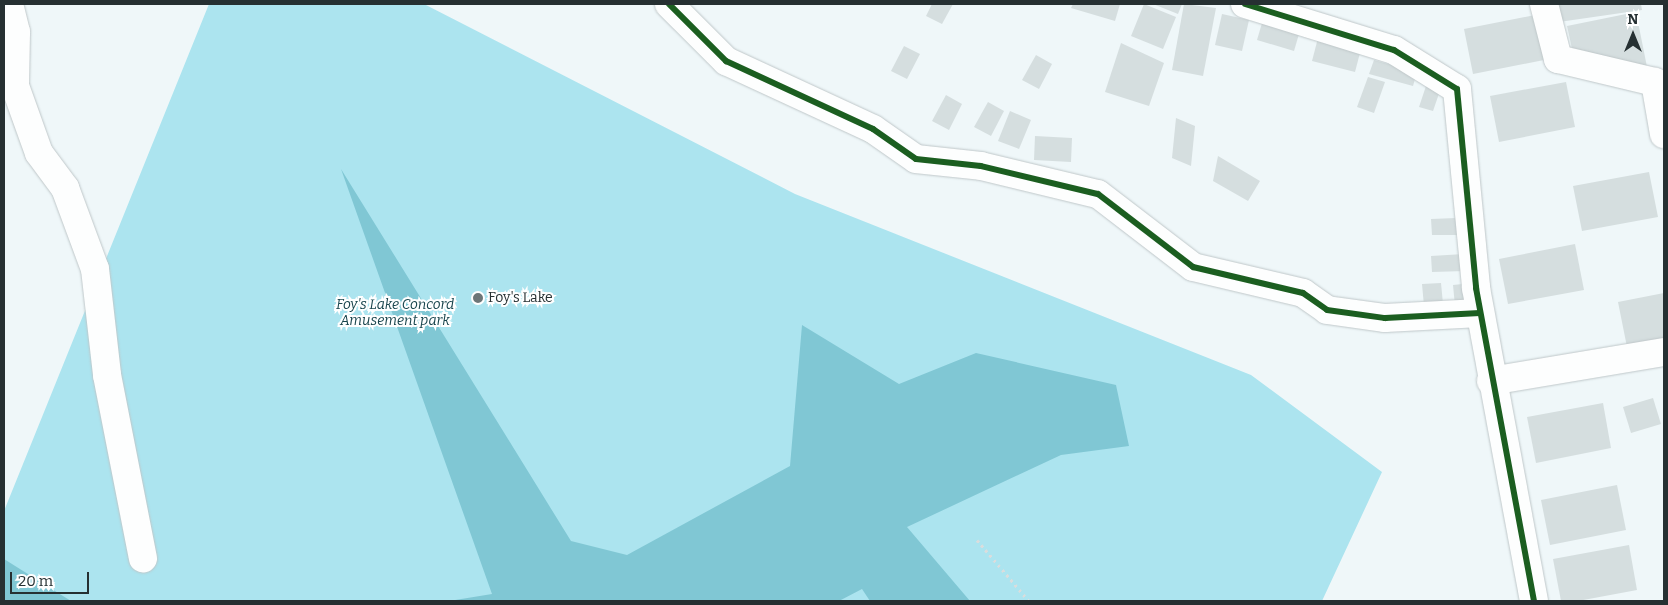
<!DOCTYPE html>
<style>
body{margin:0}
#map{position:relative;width:1668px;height:605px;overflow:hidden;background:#eff7f9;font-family:Bitter,serif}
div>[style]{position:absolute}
.green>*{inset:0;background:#ace4ef}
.water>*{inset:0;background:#80c7d4}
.building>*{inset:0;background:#d5dedf}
.path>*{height:3px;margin-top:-1.5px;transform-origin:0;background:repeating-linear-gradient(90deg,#dadddd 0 2.5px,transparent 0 6.5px)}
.roads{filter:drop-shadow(0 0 1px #bfc7c9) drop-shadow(0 0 1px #bfc7c9)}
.minor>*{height:28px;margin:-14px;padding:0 14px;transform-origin:14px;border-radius:14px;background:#fdfefe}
.cycleway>*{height:6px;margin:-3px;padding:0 3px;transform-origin:3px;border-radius:3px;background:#1b5e20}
.dots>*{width:14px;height:14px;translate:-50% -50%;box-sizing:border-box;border:2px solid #fff;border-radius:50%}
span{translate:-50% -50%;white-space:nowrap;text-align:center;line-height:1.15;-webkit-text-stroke:4px #fff;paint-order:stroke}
.poi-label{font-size:14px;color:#263032}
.left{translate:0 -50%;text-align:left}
.park-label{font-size:14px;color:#19454d;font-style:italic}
.frame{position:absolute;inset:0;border:5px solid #263032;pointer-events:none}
.north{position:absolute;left:1608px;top:10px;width:50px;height:50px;-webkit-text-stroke:4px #fff;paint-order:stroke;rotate:0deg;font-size:14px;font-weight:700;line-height:20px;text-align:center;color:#263032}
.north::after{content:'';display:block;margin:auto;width:18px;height:22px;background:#263032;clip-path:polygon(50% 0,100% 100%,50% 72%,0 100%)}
.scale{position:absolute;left:10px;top:572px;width:79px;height:22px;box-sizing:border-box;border:2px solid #263032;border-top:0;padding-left:6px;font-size:15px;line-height:18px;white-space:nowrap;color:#263032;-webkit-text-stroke:4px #fff;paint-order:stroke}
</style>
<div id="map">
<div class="green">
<div style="clip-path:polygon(209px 4px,424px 4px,795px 194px,1251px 375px,1382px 472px,1322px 601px,4px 601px,4px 511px)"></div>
</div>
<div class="water">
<div style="clip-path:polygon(341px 169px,571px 541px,627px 555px,790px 466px,802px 325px,899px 384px,976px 353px,1116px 385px,1129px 446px,1061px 455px,907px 527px,970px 601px,870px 601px,862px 589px,839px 601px,449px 601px,492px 594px)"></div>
<div style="clip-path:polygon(4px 559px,71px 601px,4px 601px)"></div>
</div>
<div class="building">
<div style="clip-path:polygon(932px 4px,953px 4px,942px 24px,926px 16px)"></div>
<div style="clip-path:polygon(1073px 4px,1120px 4px,1115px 21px,1071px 8px)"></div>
<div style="clip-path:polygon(1144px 4px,1176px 17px,1163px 49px,1131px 36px)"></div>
<div style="clip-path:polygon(1153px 4px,1182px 4px,1178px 14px)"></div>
<div style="clip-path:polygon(1184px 4px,1216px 8px,1203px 76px,1172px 70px)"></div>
<div style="clip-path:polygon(1557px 4px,1641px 4px,1642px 10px,1559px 22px)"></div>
<div style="clip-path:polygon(1636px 12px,1648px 72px,1574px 58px,1567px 26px)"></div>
<div style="clip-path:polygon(1222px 14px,1249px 20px,1242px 51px,1215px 45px)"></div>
<div style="clip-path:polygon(1540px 14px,1549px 59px,1473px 74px,1464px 29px)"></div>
<div style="clip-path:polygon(1262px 23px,1299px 34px,1294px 51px,1257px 40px)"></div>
<div style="clip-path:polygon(1318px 38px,1361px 49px,1355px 72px,1312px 61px)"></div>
<div style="clip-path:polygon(1121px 43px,1164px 63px,1149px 106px,1105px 92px)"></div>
<div style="clip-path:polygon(904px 46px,920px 54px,907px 79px,891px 71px)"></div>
<div style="clip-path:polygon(1036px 55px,1052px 64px,1039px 89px,1022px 80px)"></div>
<div style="clip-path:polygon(1374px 60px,1417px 72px,1413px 86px,1369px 74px)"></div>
<div style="clip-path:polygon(1368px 77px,1385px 82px,1374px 113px,1357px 107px)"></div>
<div style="clip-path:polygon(1429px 77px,1443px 82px,1433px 111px,1419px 107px)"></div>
<div style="clip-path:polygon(1566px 82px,1575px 127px,1499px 142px,1490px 96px)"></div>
<div style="clip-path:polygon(946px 95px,962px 104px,949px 130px,932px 121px)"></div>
<div style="clip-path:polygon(988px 102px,1004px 111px,991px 136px,974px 127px)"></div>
<div style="clip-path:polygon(1010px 111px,1031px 120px,1019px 149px,998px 141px)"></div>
<div style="clip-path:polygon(1176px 118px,1195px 126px,1191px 166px,1172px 158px)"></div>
<div style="clip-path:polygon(1035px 136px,1072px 138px,1071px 162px,1034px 160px)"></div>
<div style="clip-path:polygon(1218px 156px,1260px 181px,1248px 201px,1213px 181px)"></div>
<div style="clip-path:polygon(1649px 172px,1658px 217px,1582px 231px,1573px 186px)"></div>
<div style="clip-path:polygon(1456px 218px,1457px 235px,1432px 235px,1431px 219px)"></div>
<div style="clip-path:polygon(1575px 244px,1584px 290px,1508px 304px,1499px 259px)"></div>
<div style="clip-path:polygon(1464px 254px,1465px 271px,1432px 272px,1431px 256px)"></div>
<div style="clip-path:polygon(1441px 283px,1443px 304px,1424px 306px,1422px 284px)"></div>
<div style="clip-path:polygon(1472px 283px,1474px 304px,1455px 306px,1453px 285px)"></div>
<div style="clip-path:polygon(1664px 293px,1664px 340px,1627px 347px,1618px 302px)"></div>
<div style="clip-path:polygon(1653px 398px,1661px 424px,1631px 433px,1623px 407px)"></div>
<div style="clip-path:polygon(1603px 403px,1611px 448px,1536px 463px,1527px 417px)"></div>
<div style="clip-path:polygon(1617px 485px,1626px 530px,1550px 545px,1541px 500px)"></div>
<div style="clip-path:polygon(1629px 545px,1637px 590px,1578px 601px,1561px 601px,1553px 559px)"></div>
</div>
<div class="path">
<div style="left:977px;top:540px;width:80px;rotate:49.6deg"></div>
</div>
<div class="roads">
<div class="minor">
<div style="left:9px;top:4px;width:29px;rotate:76deg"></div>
<div style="left:16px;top:32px;width:54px;rotate:91.1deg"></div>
<div style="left:15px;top:86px;width:71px;rotate:70.3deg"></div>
<div style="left:39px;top:153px;width:44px;rotate:53.4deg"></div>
<div style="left:65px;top:188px;width:86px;rotate:69.7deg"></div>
<div style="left:95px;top:269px;width:107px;rotate:83.5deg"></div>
<div style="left:107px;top:375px;width:187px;rotate:78.9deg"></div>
<div style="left:669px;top:4px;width:81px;rotate:45deg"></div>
<div style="left:726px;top:61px;width:162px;rotate:24.8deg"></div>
<div style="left:873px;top:129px;width:52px;rotate:34.9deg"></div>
<div style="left:916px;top:159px;width:65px;rotate:6.1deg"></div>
<div style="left:981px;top:166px;width:120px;rotate:13.5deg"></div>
<div style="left:1098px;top:194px;width:120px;rotate:37.5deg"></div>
<div style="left:1193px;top:267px;width:113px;rotate:13.3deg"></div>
<div style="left:1303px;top:293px;width:29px;rotate:35deg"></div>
<div style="left:1327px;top:310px;width:59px;rotate:7.9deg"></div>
<div style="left:1385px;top:318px;width:95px;rotate:-3deg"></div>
<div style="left:1245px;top:4px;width:156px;rotate:17.2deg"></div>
<div style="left:1394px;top:50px;width:74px;rotate:31.8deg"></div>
<div style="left:1457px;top:89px;width:200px;rotate:84.5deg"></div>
<div style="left:1476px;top:288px;width:318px;rotate:79.5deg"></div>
<div style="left:1544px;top:4px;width:57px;rotate:75.7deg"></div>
<div style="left:1558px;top:59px;width:100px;rotate:13.3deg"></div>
<div style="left:1655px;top:82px;width:53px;rotate:80.2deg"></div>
<div style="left:1491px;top:381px;width:175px;rotate:-9.5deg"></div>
</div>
</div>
<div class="cycleway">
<div style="left:669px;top:4px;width:81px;rotate:45deg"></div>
<div style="left:726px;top:61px;width:162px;rotate:24.8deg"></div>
<div style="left:873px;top:129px;width:52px;rotate:34.9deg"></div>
<div style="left:916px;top:159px;width:65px;rotate:6.1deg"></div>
<div style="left:981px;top:166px;width:120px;rotate:13.5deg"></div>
<div style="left:1098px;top:194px;width:120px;rotate:37.5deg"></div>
<div style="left:1193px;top:267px;width:113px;rotate:13.3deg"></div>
<div style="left:1303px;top:293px;width:29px;rotate:35deg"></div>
<div style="left:1327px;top:310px;width:59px;rotate:7.9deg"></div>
<div style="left:1385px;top:318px;width:95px;rotate:-3deg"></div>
<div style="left:1245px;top:4px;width:156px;rotate:17.2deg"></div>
<div style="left:1394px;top:50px;width:74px;rotate:31.8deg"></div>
<div style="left:1457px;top:89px;width:200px;rotate:84.5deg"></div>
<div style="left:1476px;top:288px;width:318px;rotate:79.5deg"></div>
</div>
<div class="dots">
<div style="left:478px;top:298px;background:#6c7678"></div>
</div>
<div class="poi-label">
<span class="left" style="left:488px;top:298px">Foy's Lake</span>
</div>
<div class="park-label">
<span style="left:395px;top:313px">Foy's Lake Concord<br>Amusement park</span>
</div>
<div class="frame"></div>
<div class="north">N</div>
<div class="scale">20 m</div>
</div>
